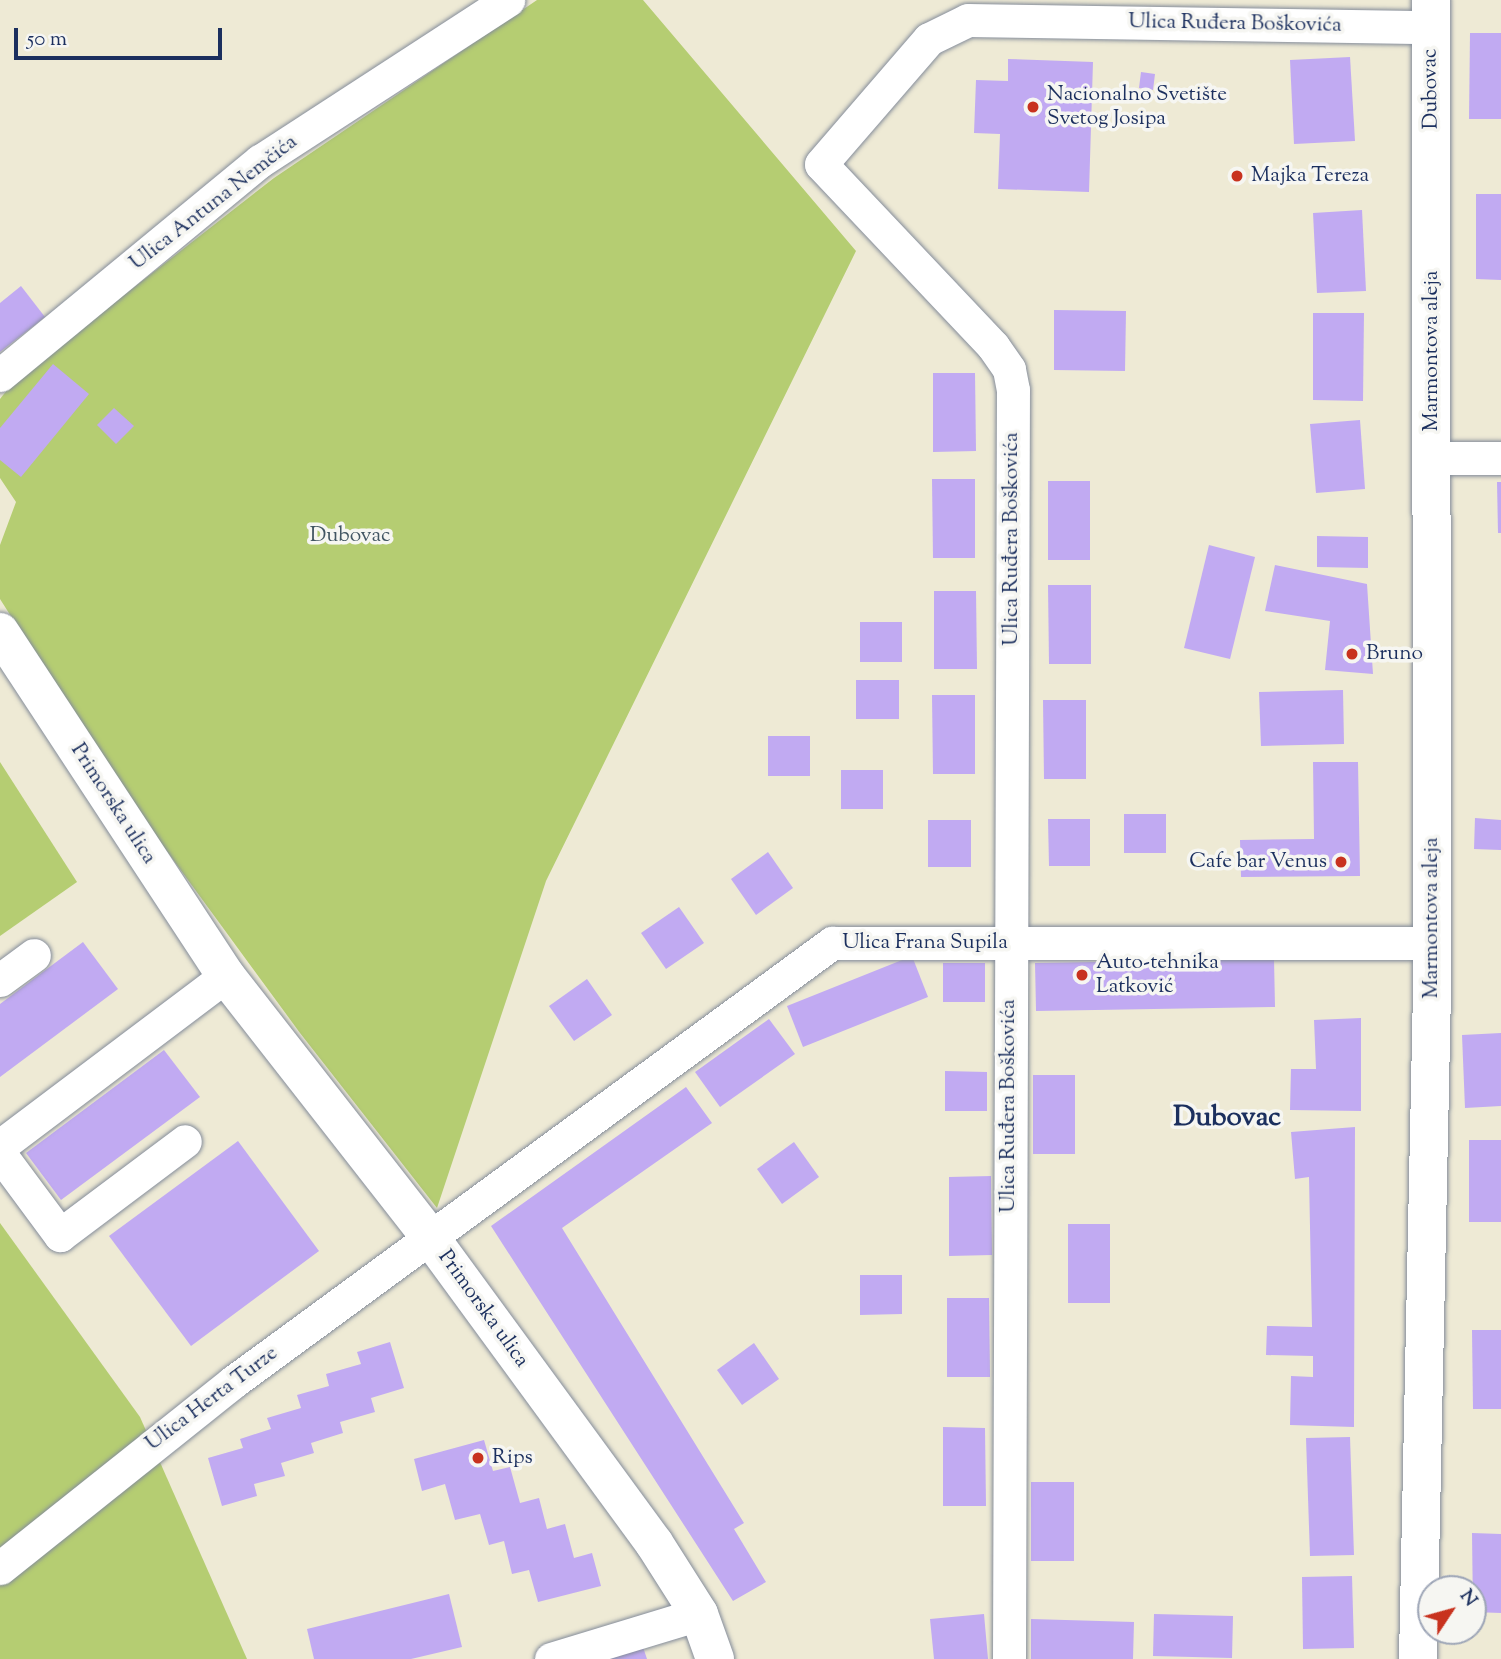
<!DOCTYPE html>
<meta charset="utf-8">
<style>
body{margin:0}
#map{position:relative;width:1501px;height:1659px;overflow:hidden;background:#eeead5;font-family:"Sorts Mill Goudy",serif}
div>[style]{position:absolute}
.green>*{inset:0;background:#b5cd72}
.building>*{inset:0;background:#c1aaf2}
.roads{filter:drop-shadow(0 0 2px #848c9a) drop-shadow(0 0 2px #848c9a)}
.street>*{height:33px;margin:-16.5px;padding:0 16.5px;transform-origin:16.5px;border-radius:16.5px;background:#fff}
.secondary>*{height:38px;margin:-19px;padding:0 19px;transform-origin:19px;border-radius:19px;background:#fff}
.primary>*{height:38px;margin:-19px;padding:0 19px;transform-origin:19px;border-radius:19px;background:#fff}
.dots>*{width:19px;height:19px;translate:-50% -50%;box-sizing:border-box;border:4px solid #f6f6f2;border-radius:50%}
span{translate:-50% -50%;white-space:nowrap;text-align:center;line-height:1.15;-webkit-text-stroke:7px #f6f6f2;paint-order:stroke}
.street-label{font-size:21px;color:#1b2f5e}
.poi-label{font-size:21px;color:#1b2f5e}
.left{translate:0 -50%;text-align:left}
.right{translate:-100% -50%;text-align:right}
.park-label{font-size:21px;color:#425663}
.district-label{font-size:28px;color:#1b2f5e;font-weight:700}
.north{position:absolute;left:1417px;top:1575px;width:70px;height:70px;box-sizing:border-box;background:#f6f6f2;border:2px solid #9ea6b7;border-radius:50%;rotate:54deg;font-size:19px;font-weight:700;line-height:28px;text-align:center;color:#1b2f5e}
.north::after{content:'';display:block;margin:auto;width:24px;height:32px;background:#c8321e;clip-path:polygon(50% 0,100% 100%,50% 72%,0 100%)}
.scale{position:absolute;left:14px;top:28px;width:208px;height:32px;box-sizing:border-box;border:4px solid #1b2f5e;border-top:0;padding-left:9px;font-size:21px;line-height:24px;white-space:nowrap;color:#1b2f5e;-webkit-text-stroke:5px #f6f6f2;paint-order:stroke}
</style>
<div id="map">
<div class="green">
<div style="clip-path:polygon(537px 0,643px 0,856px 251px,546px 881px,437px 1208px,300px 1033px,117px 783px,0 599px,0 545px,16px 502px,0 478px,0 399px,14px 381px,274px 178px)"></div>
<div style="clip-path:polygon(0 762px,77px 882px,0 936px)"></div>
<div style="clip-path:polygon(0 1223px,140px 1417px,247px 1659px,0 1659px)"></div>
</div>
<div class="building">
<div style="clip-path:polygon(1470px 33px,1501px 33px,1501px 119px,1469px 119px)"></div>
<div style="clip-path:polygon(1350px 57px,1355px 141px,1294px 144px,1290px 60px)"></div>
<div style="clip-path:polygon(1008px 59px,1093px 62px,1089px 192px,998px 189px,1000px 134px,974px 133px,976px 80px,1008px 81px)"></div>
<div style="clip-path:polygon(1141px 72px,1155px 74px,1153px 90px,1139px 88px)"></div>
<div style="clip-path:polygon(1476px 194px,1501px 194px,1501px 280px,1476px 279px)"></div>
<div style="clip-path:polygon(1362px 210px,1366px 291px,1317px 293px,1313px 213px)"></div>
<div style="clip-path:polygon(21px 286px,45px 317px,0 352px,0 303px)"></div>
<div style="clip-path:polygon(1054px 310px,1126px 311px,1125px 371px,1054px 370px)"></div>
<div style="clip-path:polygon(1313px 313px,1364px 313px,1363px 401px,1313px 400px)"></div>
<div style="clip-path:polygon(53px 364px,89px 394px,21px 477px,0 460px,0 428px)"></div>
<div style="clip-path:polygon(933px 373px,975px 373px,976px 451px,933px 452px)"></div>
<div style="clip-path:polygon(114px 408px,134px 426px,116px 444px,97px 425px)"></div>
<div style="clip-path:polygon(1360px 420px,1365px 489px,1316px 493px,1310px 424px)"></div>
<div style="clip-path:polygon(932px 479px,975px 479px,975px 558px,933px 558px)"></div>
<div style="clip-path:polygon(1048px 481px,1090px 481px,1090px 560px,1048px 560px)"></div>
<div style="clip-path:polygon(1497px 482px,1501px 482px,1501px 533px,1498px 533px)"></div>
<div style="clip-path:polygon(1317px 536px,1368px 537px,1368px 568px,1317px 567px)"></div>
<div style="clip-path:polygon(1209px 545px,1255px 557px,1230px 659px,1184px 648px)"></div>
<div style="clip-path:polygon(1275px 565px,1367px 584px,1373px 674px,1325px 670px,1330px 621px,1265px 611px)"></div>
<div style="clip-path:polygon(1048px 585px,1091px 585px,1091px 664px,1049px 664px)"></div>
<div style="clip-path:polygon(934px 591px,976px 591px,977px 669px,934px 669px)"></div>
<div style="clip-path:polygon(860px 622px,902px 622px,902px 662px,860px 662px)"></div>
<div style="clip-path:polygon(856px 680px,899px 680px,899px 719px,856px 719px)"></div>
<div style="clip-path:polygon(1343px 690px,1344px 744px,1261px 746px,1259px 692px)"></div>
<div style="clip-path:polygon(932px 695px,975px 695px,975px 774px,933px 774px)"></div>
<div style="clip-path:polygon(1043px 700px,1086px 700px,1086px 779px,1044px 779px)"></div>
<div style="clip-path:polygon(768px 736px,810px 736px,810px 776px,768px 776px)"></div>
<div style="clip-path:polygon(1313px 762px,1358px 762px,1360px 876px,1241px 877px,1240px 840px,1314px 839px)"></div>
<div style="clip-path:polygon(841px 770px,883px 770px,883px 809px,841px 809px)"></div>
<div style="clip-path:polygon(1124px 814px,1166px 814px,1166px 853px,1124px 853px)"></div>
<div style="clip-path:polygon(1475px 818px,1501px 820px,1501px 850px,1474px 849px)"></div>
<div style="clip-path:polygon(1048px 819px,1090px 819px,1090px 866px,1049px 866px)"></div>
<div style="clip-path:polygon(928px 820px,971px 820px,971px 867px,928px 867px)"></div>
<div style="clip-path:polygon(768px 852px,793px 888px,756px 915px,731px 879px)"></div>
<div style="clip-path:polygon(679px 907px,704px 943px,666px 969px,641px 933px)"></div>
<div style="clip-path:polygon(83px 942px,118px 989px,0 1077px,0 1004px)"></div>
<div style="clip-path:polygon(912px 956px,928px 997px,803px 1047px,787px 1006px)"></div>
<div style="clip-path:polygon(1274px 959px,1275px 1007px,1036px 1011px,1035px 963px)"></div>
<div style="clip-path:polygon(943px 963px,985px 963px,985px 1002px,943px 1002px)"></div>
<div style="clip-path:polygon(587px 979px,612px 1015px,574px 1041px,549px 1006px)"></div>
<div style="clip-path:polygon(1361px 1018px,1361px 1111px,1290px 1110px,1291px 1069px,1316px 1069px,1314px 1020px)"></div>
<div style="clip-path:polygon(769px 1019px,795px 1054px,720px 1107px,695px 1072px)"></div>
<div style="clip-path:polygon(1501px 1033px,1501px 1106px,1465px 1108px,1462px 1035px)"></div>
<div style="clip-path:polygon(164px 1050px,200px 1097px,61px 1200px,26px 1153px)"></div>
<div style="clip-path:polygon(945px 1071px,987px 1072px,987px 1111px,945px 1111px)"></div>
<div style="clip-path:polygon(1033px 1075px,1075px 1075px,1075px 1154px,1033px 1154px)"></div>
<div style="clip-path:polygon(686px 1087px,712px 1123px,562px 1228px,744px 1523px,734px 1529px,766px 1582px,733px 1601px,491px 1226px)"></div>
<div style="clip-path:polygon(1355px 1127px,1354px 1427px,1290px 1425px,1291px 1376px,1313px 1377px,1313px 1356px,1266px 1355px,1267px 1326px,1312px 1327px,1309px 1177px,1295px 1179px,1291px 1132px)"></div>
<div style="clip-path:polygon(1469px 1140px,1501px 1140px,1501px 1222px,1469px 1222px)"></div>
<div style="clip-path:polygon(238px 1141px,319px 1251px,191px 1346px,109px 1236px)"></div>
<div style="clip-path:polygon(794px 1142px,819px 1177px,782px 1204px,757px 1169px)"></div>
<div style="clip-path:polygon(991px 1176px,992px 1255px,949px 1256px,949px 1177px)"></div>
<div style="clip-path:polygon(1068px 1224px,1110px 1224px,1110px 1303px,1068px 1303px)"></div>
<div style="clip-path:polygon(860px 1275px,902px 1275px,902px 1314px,860px 1315px)"></div>
<div style="clip-path:polygon(947px 1298px,989px 1298px,990px 1377px,947px 1377px)"></div>
<div style="clip-path:polygon(1472px 1330px,1501px 1330px,1501px 1409px,1473px 1409px)"></div>
<div style="clip-path:polygon(390px 1342px,404px 1388px,371px 1398px,375px 1412px,340px 1422px,343px 1433px,311px 1443px,314px 1453px,281px 1463px,285px 1476px,254px 1484px,257px 1496px,222px 1506px,208px 1458px,243px 1448px,240px 1439px,271px 1429px,267px 1418px,301px 1408px,297px 1395px,329px 1386px,326px 1374px,361px 1364px,357px 1352px)"></div>
<div style="clip-path:polygon(754px 1343px,779px 1379px,742px 1405px,717px 1370px)"></div>
<div style="clip-path:polygon(943px 1427px,985px 1428px,986px 1506px,943px 1506px)"></div>
<div style="clip-path:polygon(1350px 1437px,1354px 1555px,1310px 1556px,1306px 1438px)"></div>
<div style="clip-path:polygon(484px 1440px,493px 1471px,510px 1467px,520px 1503px,539px 1498px,547px 1529px,565px 1524px,574px 1558px,592px 1553px,601px 1586px,538px 1602px,529px 1570px,512px 1574px,504px 1541px,489px 1545px,480px 1514px,455px 1520px,445px 1484px,422px 1491px,414px 1459px)"></div>
<div style="clip-path:polygon(1031px 1482px,1074px 1482px,1074px 1561px,1031px 1561px)"></div>
<div style="clip-path:polygon(1472px 1533px,1501px 1534px,1501px 1613px,1473px 1612px)"></div>
<div style="clip-path:polygon(1352px 1576px,1354px 1648px,1303px 1649px,1302px 1577px)"></div>
<div style="clip-path:polygon(449px 1594px,462px 1647px,411px 1659px,314px 1659px,307px 1629px)"></div>
<div style="clip-path:polygon(984px 1614px,988px 1659px,934px 1659px,930px 1619px)"></div>
<div style="clip-path:polygon(1154px 1614px,1233px 1616px,1232px 1658px,1153px 1656px)"></div>
<div style="clip-path:polygon(1031px 1619px,1134px 1622px,1133px 1659px,1031px 1659px)"></div>
<div style="clip-path:polygon(641px 1641px,647px 1659px,599px 1659px)"></div>
</div>
<div class="roads">
<div class="street">
<div style="left:0;top:375px;width:337px;rotate:-39.5deg"></div>
<div style="left:260px;top:161px;width:296px;rotate:-33deg"></div>
<div style="left:1432px;top:458px;width:69px"></div>
<div style="left:0;top:980px;width:42px;rotate:-36.3deg"></div>
<div style="left:0;top:1146px;width:283px;rotate:-37deg"></div>
<div style="left:0;top:1154px;width:101px;rotate:53.5deg"></div>
<div style="left:60px;top:1235px;width:156px;rotate:-36.9deg"></div>
<div style="left:0;top:1568px;width:298px;rotate:-38.6deg"></div>
<div style="left:233px;top:1382px;width:743px;rotate:-36.24deg"></div>
<div style="left:832px;top:943px;width:600px"></div>
<div style="left:551px;top:1659px;width:155px;rotate:-16.9deg"></div>
<div style="left:1009px;top:1659px;width:1269px;rotate:-89.82deg"></div>
<div style="left:1013px;top:390px;width:21px;rotate:-101deg"></div>
<div style="left:1009px;top:369px;width:28px;rotate:-125deg"></div>
<div style="left:993px;top:346px;width:250px;rotate:-133.4deg"></div>
<div style="left:821px;top:164px;width:165px;rotate:-49.2deg"></div>
<div style="left:929px;top:39px;width:43px;rotate:-26deg"></div>
<div style="left:968px;top:20px;width:463px;rotate:0.9deg"></div>
</div>
<div class="secondary">
<div style="left:0;top:632px;width:412px;rotate:56.7deg"></div>
<div style="left:226px;top:976px;width:331px;rotate:52deg"></div>
<div style="left:430px;top:1237px;width:379px;rotate:53.8deg"></div>
<div style="left:654px;top:1543px;width:84px;rotate:57.6deg"></div>
<div style="left:699px;top:1614px;width:48px;rotate:70.4deg"></div>
</div>
<div class="primary">
<div style="left:1418px;top:1659px;width:668px;rotate:-88.8deg"></div>
<div style="left:1432px;top:991px;width:991px;rotate:-90.06deg"></div>
</div>
</div>
<div class="dots">
<div style="left:1033px;top:107px;background:#c8321e"></div>
<div style="left:1237px;top:176px;background:#c8321e"></div>
<div style="left:1352px;top:654px;background:#c8321e"></div>
<div style="left:1341px;top:862px;background:#c8321e"></div>
<div style="left:1082px;top:975px;background:#c8321e"></div>
<div style="left:478px;top:1458px;background:#c8321e"></div>
</div>
<div class="street-label">
<span style="left:1235px;top:24px;rotate:1deg">Ulica Ruđera Boškovića</span>
<span style="left:1431px;top:89px;rotate:-91deg">Dubovac</span>
<span style="left:214px;top:203px;rotate:-38deg">Ulica Antuna Nemčića</span>
<span style="left:1432px;top:351px;rotate:-90deg">Marmontova aleja</span>
<span style="left:1012px;top:539px;rotate:-90deg">Ulica Ruđera Boškovića</span>
<span style="left:113px;top:804px;rotate:57deg">Primorska ulica</span>
<span style="left:1432px;top:918px;rotate:-90deg">Marmontova aleja</span>
<span style="left:925px;top:943px">Ulica Frana Supila</span>
<span style="left:1009px;top:1106px;rotate:-90deg">Ulica Ruđera Boškovića</span>
<span style="left:483px;top:1309px;rotate:54deg">Primorska ulica</span>
<span style="left:212px;top:1399px;rotate:-37deg">Ulica Herta Turze</span>
</div>
<div class="poi-label">
<span class="left" style="left:1047px;top:107px">Nacionalno Svetište<br>Svetog Josipa</span>
<span class="left" style="left:1251px;top:176px">Majka Tereza</span>
<span class="left" style="left:1366px;top:654px">Bruno</span>
<span class="right" style="left:1327px;top:862px">Cafe bar Venus</span>
<span class="left" style="left:1096px;top:975px">Auto-tehnika<br>Latković</span>
<span class="left" style="left:492px;top:1458px">Rips</span>
</div>
<div class="park-label">
<span style="left:350px;top:536px">Dubovac</span>
</div>
<div class="district-label">
<span style="left:1227px;top:1118px">Dubovac</span>
</div>
<div class="north">N</div>
<div class="scale">50 m</div>
</div>
